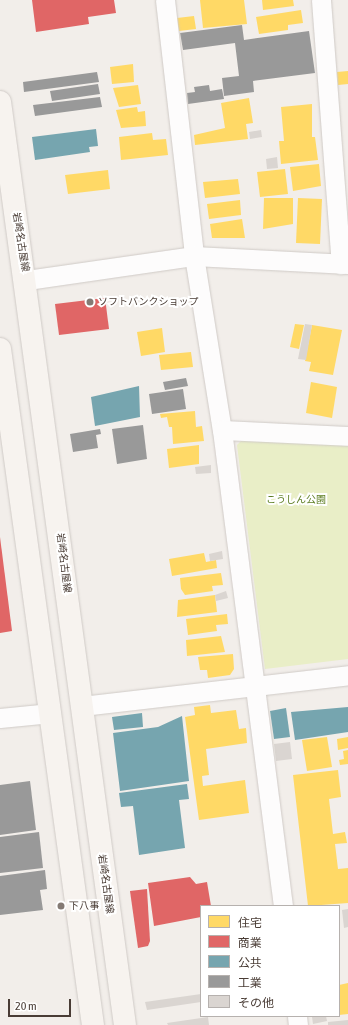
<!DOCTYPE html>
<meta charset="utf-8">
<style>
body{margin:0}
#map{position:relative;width:348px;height:1025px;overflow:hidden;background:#f2eeea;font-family:"Asap Condensed","Noto Sans JP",sans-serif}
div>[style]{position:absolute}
.green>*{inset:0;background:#e9eec7}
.homes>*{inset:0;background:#ffd966}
.shops>*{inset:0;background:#e06666}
.public>*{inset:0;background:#76a5af}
.industry>*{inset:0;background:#999}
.building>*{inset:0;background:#dad5d1}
.roads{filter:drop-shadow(0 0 1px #cfcac6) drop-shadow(0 0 1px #cfcac6)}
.street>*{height:19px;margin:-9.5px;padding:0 9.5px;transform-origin:9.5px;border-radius:9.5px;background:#fdfcfc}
.secondary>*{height:22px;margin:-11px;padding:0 11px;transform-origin:11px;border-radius:11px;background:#f7f3ef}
.dots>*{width:11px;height:11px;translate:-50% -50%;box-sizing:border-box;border:2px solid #fff;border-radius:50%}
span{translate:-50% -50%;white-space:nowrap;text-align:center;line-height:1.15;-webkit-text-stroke:4px #fff;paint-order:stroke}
.street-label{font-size:10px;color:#493c35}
.poi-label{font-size:10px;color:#493c35}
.left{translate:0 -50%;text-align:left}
.park-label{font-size:10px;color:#5b7c20}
.legend{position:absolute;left:200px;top:905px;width:140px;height:112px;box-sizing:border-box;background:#fff;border:1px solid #b6b1ae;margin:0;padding:5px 7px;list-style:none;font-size:12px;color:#493c35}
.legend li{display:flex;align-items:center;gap:8px;height:20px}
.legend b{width:20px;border:1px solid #b6b1ae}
.scale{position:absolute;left:8px;top:999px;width:63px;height:18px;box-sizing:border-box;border:2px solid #493c35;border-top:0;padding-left:5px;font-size:12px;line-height:14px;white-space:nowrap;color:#493c35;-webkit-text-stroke:3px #fff;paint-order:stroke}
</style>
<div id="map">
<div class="green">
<div style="clip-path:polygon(243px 439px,348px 445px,348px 659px,265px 669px,237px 445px)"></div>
</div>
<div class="homes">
<div style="clip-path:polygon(200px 0,244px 0,247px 24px,203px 28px)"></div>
<div style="clip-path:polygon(262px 0,293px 0,294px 6px,263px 10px)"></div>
<div style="clip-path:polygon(301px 10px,303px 23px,288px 25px,288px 30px,259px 34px,256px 17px)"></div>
<div style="clip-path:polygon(194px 16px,196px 29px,179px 31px,177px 18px)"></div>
<div style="clip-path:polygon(133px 64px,134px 82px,112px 84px,110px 67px)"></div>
<div style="clip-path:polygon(348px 71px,348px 84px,338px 85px,337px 72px)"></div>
<div style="clip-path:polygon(138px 85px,141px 104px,119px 107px,113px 88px)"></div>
<div style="clip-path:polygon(249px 98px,253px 123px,246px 124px,248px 139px,195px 145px,194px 135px,225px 128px,221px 103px)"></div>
<div style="clip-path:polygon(312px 104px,312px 137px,315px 137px,318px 160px,281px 164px,279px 141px,284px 141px,281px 107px)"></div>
<div style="clip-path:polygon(137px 107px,138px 112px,145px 111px,146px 126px,121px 128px,116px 110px)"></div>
<div style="clip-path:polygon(152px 133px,153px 140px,166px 139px,168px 155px,121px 160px,119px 137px)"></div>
<div style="clip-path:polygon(319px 164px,321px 186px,293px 191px,290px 167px)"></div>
<div style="clip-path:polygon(285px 169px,288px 194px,260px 197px,257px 172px)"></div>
<div style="clip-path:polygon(108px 170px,110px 189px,68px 194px,65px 175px)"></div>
<div style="clip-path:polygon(238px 179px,240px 194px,205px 198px,203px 182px)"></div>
<div style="clip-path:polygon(264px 198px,293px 198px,293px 224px,263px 229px)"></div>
<div style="clip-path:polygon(298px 198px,322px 199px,320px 244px,296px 243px)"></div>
<div style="clip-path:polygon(240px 200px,241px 215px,209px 219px,207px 204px)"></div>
<div style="clip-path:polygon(242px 219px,245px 238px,212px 238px,210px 224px)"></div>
<div style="clip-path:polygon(295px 324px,304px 325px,299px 349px,290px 347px)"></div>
<div style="clip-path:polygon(312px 325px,342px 330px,333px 375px,309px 371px,311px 362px,305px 361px)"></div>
<div style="clip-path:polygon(162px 328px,165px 352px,141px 356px,137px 332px)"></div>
<div style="clip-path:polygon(191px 352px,193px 367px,161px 370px,159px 355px)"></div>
<div style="clip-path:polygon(311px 382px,337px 387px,332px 418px,306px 413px)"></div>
<div style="clip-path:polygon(195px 411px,196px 427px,202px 426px,204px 441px,173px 444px,172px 427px,169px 427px,167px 417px,161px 418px,160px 414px)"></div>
<div style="clip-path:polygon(199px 445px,199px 464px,169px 468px,167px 449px)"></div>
<div style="clip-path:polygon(204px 553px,206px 562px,216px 560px,217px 568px,172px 576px,169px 559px)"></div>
<div style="clip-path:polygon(221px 573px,223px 585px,212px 586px,213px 591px,185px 595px,181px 589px,180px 578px)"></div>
<div style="clip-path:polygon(215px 595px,217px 612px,177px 617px,178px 600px)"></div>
<div style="clip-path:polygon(227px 614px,228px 624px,216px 625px,217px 631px,188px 635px,186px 619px)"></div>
<div style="clip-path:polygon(221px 636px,225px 652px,187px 656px,186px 640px)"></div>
<div style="clip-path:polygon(233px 654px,234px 669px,230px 675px,208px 678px,207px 670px,200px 670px,198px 657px)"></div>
<div style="clip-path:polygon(210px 705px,211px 713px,236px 710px,239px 729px,246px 728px,247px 743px,206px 749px,209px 775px,202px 776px,203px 786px,245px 780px,249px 813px,199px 820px,185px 717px,195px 715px,194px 707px)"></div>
<div style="clip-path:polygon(327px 737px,332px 767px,307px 771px,302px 740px)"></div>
<div style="clip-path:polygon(348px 737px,348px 748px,338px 750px,337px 739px)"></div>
<div style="clip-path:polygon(348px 750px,348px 764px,340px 765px,339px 760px,344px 759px,343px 751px)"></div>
<div style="clip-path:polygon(338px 770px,341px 797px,329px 799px,333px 834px,345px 832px,347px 843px,335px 844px,338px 869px,348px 868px,348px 903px,308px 906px,293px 775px)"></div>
<div style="clip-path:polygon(348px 983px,348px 1014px,339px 1015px,339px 985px)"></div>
</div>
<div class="shops">
<div style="clip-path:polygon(32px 0,114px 0,116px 13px,88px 17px,89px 24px,36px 32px)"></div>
<div style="clip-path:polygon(105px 298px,109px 329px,59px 335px,55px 304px)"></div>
<div style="clip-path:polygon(0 537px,12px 631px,0 633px)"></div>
<div style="clip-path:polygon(190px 877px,196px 884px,207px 882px,211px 906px,201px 906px,201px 917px,154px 926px,148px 883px)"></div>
<div style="clip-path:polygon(147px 889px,150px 941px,148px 946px,138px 948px,130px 891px)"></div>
</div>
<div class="public">
<div style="clip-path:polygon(96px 129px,98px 146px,89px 147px,90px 152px,35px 160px,32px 137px)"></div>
<div style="clip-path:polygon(139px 386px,140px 417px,95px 426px,91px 397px)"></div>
<div style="clip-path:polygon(348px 707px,348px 732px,295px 740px,291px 712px)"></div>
<div style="clip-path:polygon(286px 708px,290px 737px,274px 739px,270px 711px)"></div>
<div style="clip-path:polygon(142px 713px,143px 727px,114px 730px,112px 717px)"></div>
<div style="clip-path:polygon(182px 716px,189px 781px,120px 791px,113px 733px,158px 727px)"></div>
<div style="clip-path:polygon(187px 784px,189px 799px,179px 800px,185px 848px,139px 855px,133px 806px,121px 807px,119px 793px)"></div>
</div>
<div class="industry">
<div style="clip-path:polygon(242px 25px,244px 40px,309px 31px,315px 73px,253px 81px,254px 92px,224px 96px,222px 78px,239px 76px,235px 43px,183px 50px,180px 33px)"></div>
<div style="clip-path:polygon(97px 72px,99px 82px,24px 92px,23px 82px)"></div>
<div style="clip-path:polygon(98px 84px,100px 94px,52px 101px,50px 91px)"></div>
<div style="clip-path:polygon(209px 85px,210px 91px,222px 89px,224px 99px,188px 104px,187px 93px,195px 92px,194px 87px)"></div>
<div style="clip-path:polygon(100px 97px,102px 107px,35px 116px,33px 105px)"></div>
<div style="clip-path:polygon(186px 378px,188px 386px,165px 390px,163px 382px)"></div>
<div style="clip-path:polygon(183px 389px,186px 409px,152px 414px,149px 394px)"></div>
<div style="clip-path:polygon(143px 425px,147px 459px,117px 464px,112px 429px)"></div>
<div style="clip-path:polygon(100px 429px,101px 434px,96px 435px,98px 448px,73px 452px,70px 434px)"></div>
<div style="clip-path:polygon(30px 781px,36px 830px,0 835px,0 785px)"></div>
<div style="clip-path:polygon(39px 832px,43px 868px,0 873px,0 837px)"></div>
<div style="clip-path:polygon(45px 870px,47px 889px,40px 890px,43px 910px,0 915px,0 876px)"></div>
</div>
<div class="building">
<div style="clip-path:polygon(261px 130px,262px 137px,250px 139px,249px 132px)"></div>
<div style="clip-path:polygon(277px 157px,278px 168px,267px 169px,266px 159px)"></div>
<div style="clip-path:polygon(305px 324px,312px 325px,306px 360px,298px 359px)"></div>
<div style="clip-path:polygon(211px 465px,211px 473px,196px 474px,195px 467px)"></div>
<div style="clip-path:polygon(222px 551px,223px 559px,210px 561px,209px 554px)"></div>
<div style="clip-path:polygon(226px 591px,228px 598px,216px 601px,215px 595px)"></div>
<div style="clip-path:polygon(290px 742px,292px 759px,276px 761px,274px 744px)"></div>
<div style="clip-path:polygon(348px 909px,348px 927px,344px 928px,342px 910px)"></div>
<div style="clip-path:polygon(201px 994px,201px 1002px,147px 1010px,145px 1002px)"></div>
<div style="clip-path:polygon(318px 1016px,326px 1016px,327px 1021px,313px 1024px,312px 1017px)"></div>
<div style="clip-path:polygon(208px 1017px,209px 1025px,168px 1025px,167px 1023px)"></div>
<div style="clip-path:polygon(348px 1020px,348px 1025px,328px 1025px,328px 1022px)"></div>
</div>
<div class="roads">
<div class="street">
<div style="left:165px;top:0;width:258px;rotate:83.5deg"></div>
<div style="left:194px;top:256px;width:176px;rotate:80.9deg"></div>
<div style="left:222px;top:430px;width:480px;rotate:82.7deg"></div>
<div style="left:321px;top:0;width:265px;rotate:85.7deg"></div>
<div style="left:27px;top:280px;width:169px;rotate:-8.2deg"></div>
<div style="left:194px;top:256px;width:154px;rotate:3deg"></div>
<div style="left:222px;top:430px;width:126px;rotate:2.7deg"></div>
<div style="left:82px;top:706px;width:268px;rotate:-6.6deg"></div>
<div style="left:0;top:718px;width:51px;rotate:-5.6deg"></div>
<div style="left:297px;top:1016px;width:9px;rotate:84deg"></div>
</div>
<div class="secondary">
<div style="left:0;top:102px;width:931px;rotate:82.29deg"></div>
<div style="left:0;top:349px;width:682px;rotate:82.17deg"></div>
</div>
</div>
<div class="dots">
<div style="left:90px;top:302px;background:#847a74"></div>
<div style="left:61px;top:906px;background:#847a74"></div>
</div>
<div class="street-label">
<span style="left:21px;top:242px;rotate:81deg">岩崎名古屋線</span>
<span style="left:64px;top:563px;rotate:83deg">岩崎名古屋線</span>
<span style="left:106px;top:884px;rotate:82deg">岩崎名古屋線</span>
</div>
<div class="poi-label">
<span class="left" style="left:98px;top:302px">ソフトバンクショップ</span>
<span class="left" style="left:69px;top:906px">下八事</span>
</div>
<div class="park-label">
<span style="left:296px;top:500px">こうしん公園</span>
</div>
<ul class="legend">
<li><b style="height:11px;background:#ffd966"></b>住宅</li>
<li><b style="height:11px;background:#e06666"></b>商業</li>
<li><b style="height:11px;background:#76a5af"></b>公共</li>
<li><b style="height:11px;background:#999"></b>工業</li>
<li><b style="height:11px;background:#dad5d1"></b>その他</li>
</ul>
<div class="scale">20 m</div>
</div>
